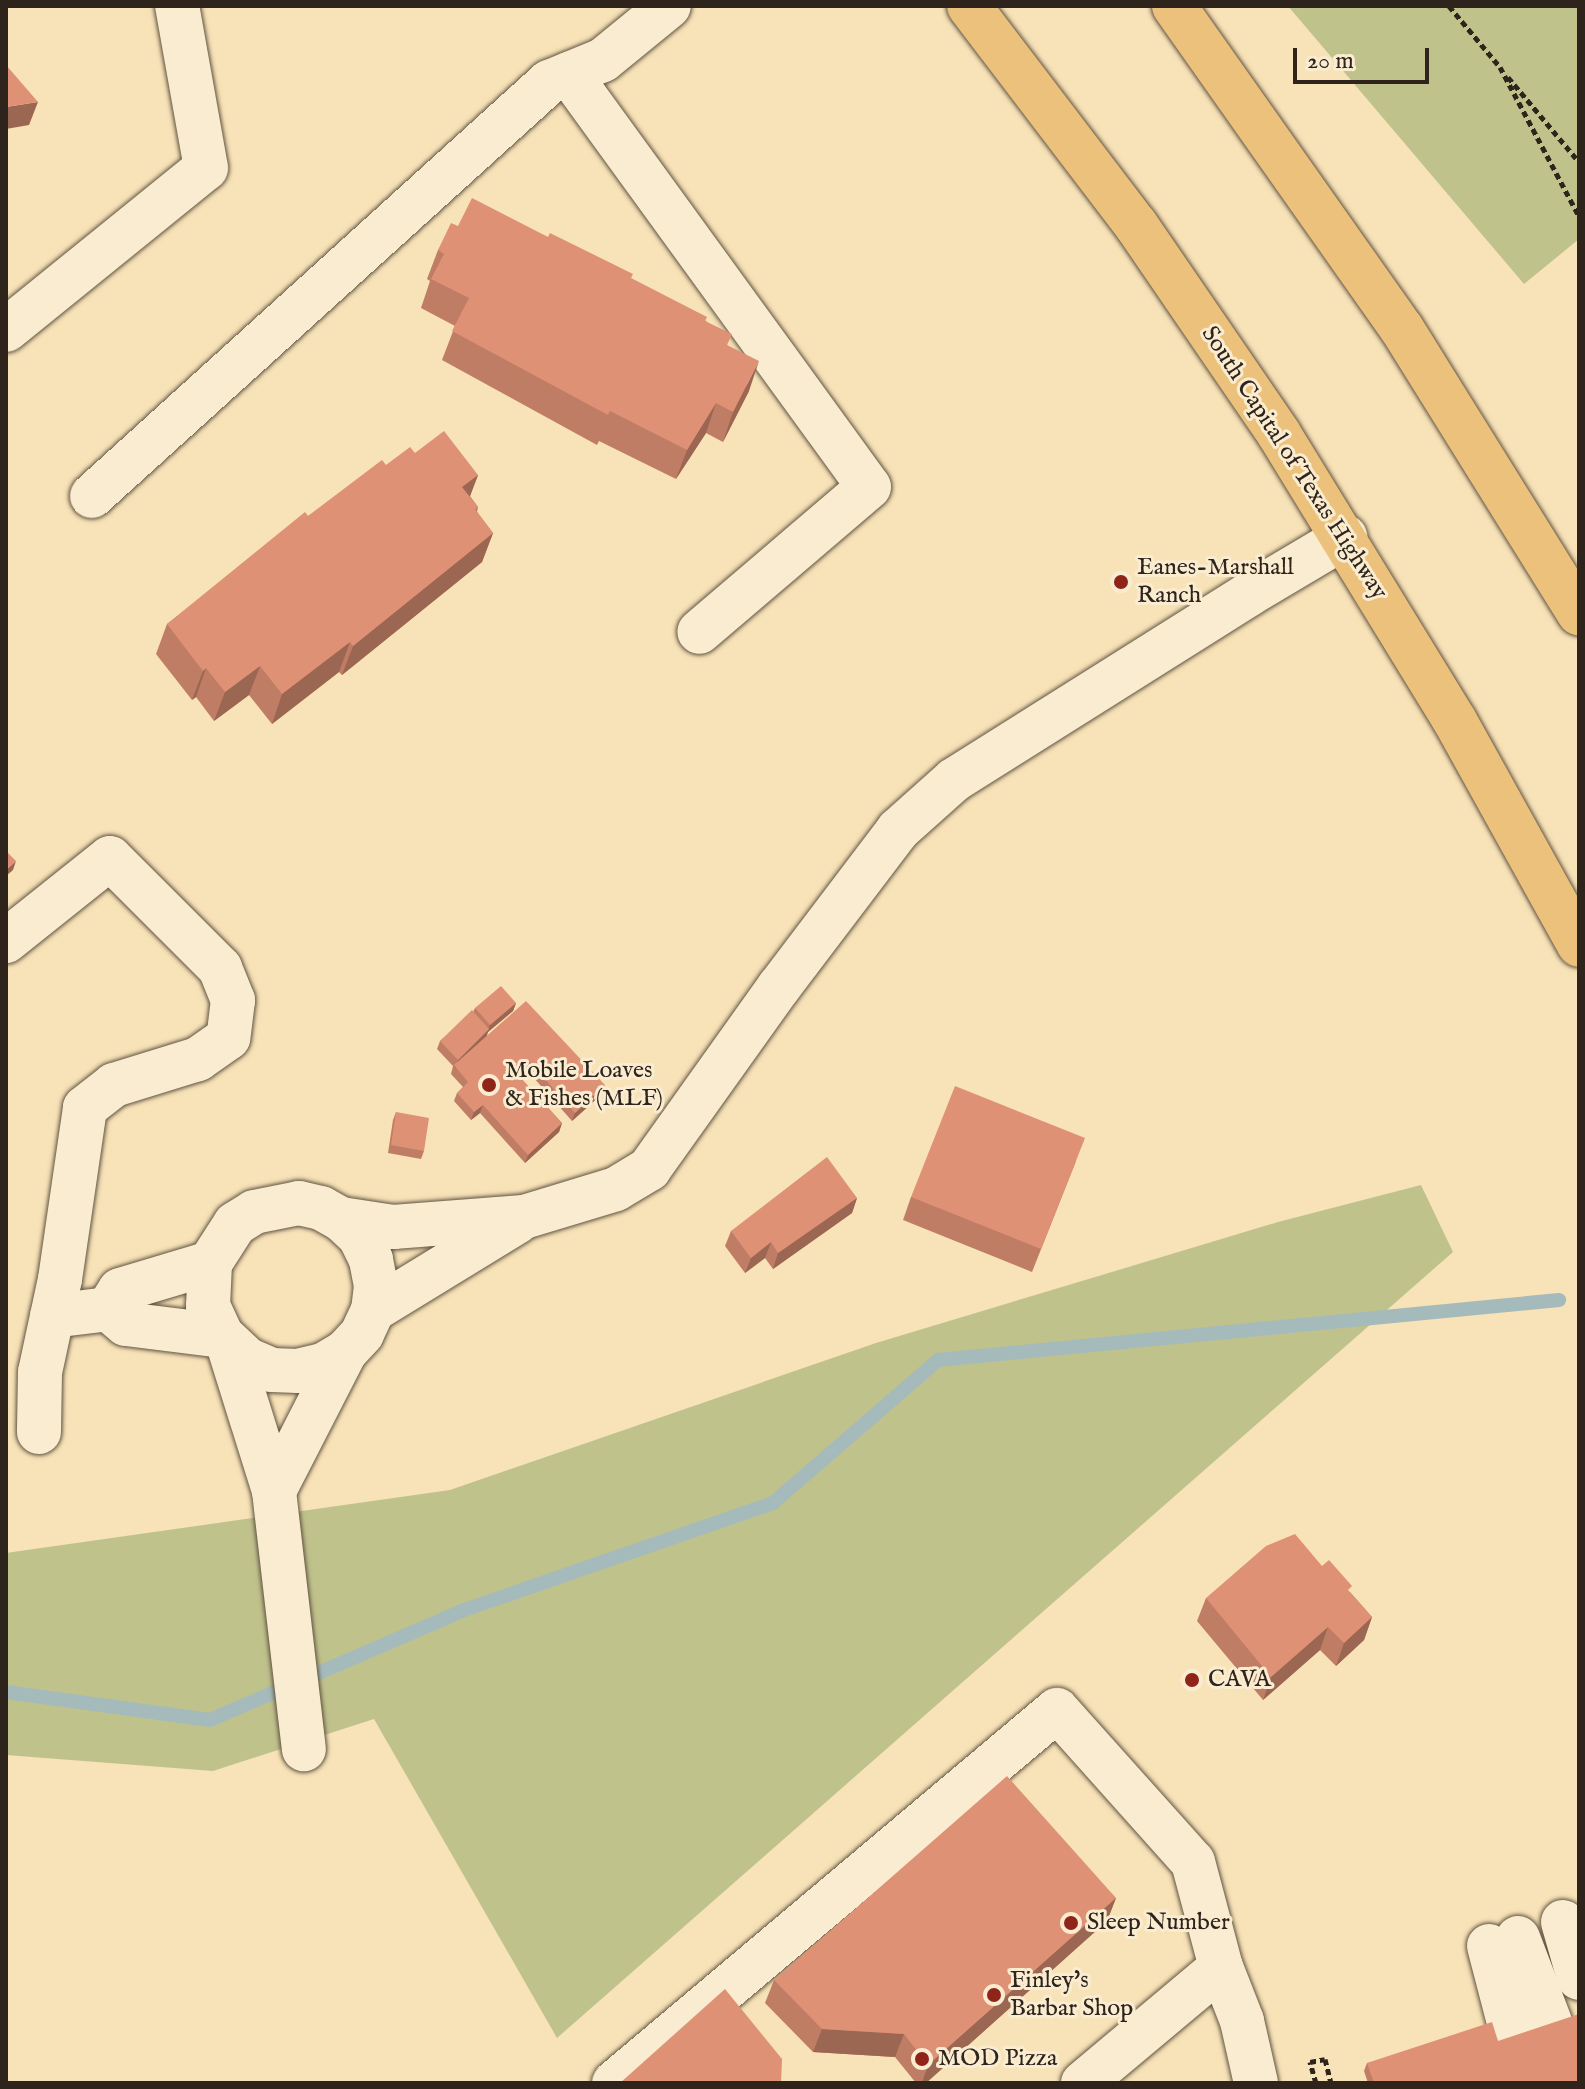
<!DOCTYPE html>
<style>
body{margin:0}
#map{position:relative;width:1585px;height:2089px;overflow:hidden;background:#f8e2b7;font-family:"IM FELL English",serif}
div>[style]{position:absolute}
.green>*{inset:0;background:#c0c28c}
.stream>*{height:14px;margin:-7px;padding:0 7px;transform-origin:7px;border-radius:7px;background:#a5babb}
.path>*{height:5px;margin-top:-2.5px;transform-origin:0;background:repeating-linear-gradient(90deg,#2e241c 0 6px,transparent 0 10px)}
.roads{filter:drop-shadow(0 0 2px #605443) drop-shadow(0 0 2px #605443)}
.minor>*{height:44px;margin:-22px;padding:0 22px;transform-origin:22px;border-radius:22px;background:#faecd0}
.highway>*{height:44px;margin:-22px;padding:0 22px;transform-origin:22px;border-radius:22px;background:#ecc17c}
.wall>*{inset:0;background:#bf7d65}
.shaded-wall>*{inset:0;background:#9b6652}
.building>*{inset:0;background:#de9175}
.dots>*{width:22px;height:22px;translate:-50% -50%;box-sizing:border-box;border:4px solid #faecd0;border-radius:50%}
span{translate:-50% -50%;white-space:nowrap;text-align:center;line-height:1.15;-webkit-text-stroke:6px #faecd0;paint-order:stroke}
.street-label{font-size:24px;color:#2e241c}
.poi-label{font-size:24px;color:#2e241c}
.left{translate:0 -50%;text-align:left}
.frame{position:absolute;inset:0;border:8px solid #2e241c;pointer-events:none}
.scale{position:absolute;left:1293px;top:48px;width:136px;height:36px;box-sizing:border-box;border:4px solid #2e241c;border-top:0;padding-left:10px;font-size:24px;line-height:28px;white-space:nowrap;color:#2e241c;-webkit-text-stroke:6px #faecd0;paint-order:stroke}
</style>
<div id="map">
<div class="green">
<div style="clip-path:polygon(1288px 6px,1579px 6px,1579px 239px,1524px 284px)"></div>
<div style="clip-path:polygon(1421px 1185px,1453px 1252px,557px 2038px,374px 1719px,213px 1771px,6px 1755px,6px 1553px,450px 1490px,876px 1343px,1278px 1222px)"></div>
</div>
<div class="stream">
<div style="left:6px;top:1692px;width:206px;rotate:7.8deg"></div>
<div style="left:210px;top:1720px;width:277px;rotate:-23.4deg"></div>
<div style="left:464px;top:1610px;width:327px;rotate:-19.1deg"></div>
<div style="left:773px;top:1503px;width:218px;rotate:-40.9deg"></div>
<div style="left:938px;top:1360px;width:624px;rotate:-5.52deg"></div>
</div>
<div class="path">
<div style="left:1449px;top:6px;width:80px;rotate:50.1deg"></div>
<div style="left:1500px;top:67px;width:169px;rotate:62.1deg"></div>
<div style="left:1508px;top:77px;width:111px;rotate:50.1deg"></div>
<div style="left:1316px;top:2083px;width:22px;rotate:-106deg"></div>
<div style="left:1310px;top:2062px;width:15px;rotate:-11deg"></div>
<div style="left:1325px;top:2059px;width:25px;rotate:76deg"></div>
</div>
<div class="roads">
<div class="minor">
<div style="left:569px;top:74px;width:510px;rotate:54.01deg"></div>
<div style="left:869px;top:487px;width:223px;rotate:139.5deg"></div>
<div style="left:6px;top:330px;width:257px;rotate:-39deg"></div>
<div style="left:206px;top:168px;width:165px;rotate:-100.1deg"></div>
<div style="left:92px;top:496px;width:617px;rotate:-42.17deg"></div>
<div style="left:549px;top:82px;width:58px;rotate:-22.2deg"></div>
<div style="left:603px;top:60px;width:85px;rotate:-39.3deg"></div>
<div style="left:6px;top:941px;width:133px;rotate:-38.6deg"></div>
<div style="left:110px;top:858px;width:156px;rotate:45deg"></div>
<div style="left:220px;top:968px;width:35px;rotate:68deg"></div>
<div style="left:233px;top:1000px;width:38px;rotate:97deg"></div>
<div style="left:228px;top:1038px;width:37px;rotate:145deg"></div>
<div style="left:198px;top:1059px;width:88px;rotate:162.8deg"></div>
<div style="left:114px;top:1085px;width:37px;rotate:142deg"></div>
<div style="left:85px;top:1108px;width:173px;rotate:98.3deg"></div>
<div style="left:60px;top:1279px;width:95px;rotate:102.1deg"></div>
<div style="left:40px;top:1372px;width:60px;rotate:91deg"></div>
<div style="left:341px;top:1219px;width:26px;rotate:43deg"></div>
<div style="left:360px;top:1237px;width:25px;rotate:64deg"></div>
<div style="left:371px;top:1260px;width:26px;rotate:79deg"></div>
<div style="left:376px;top:1286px;width:24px;rotate:97deg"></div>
<div style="left:373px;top:1310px;width:26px;rotate:115deg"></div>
<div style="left:362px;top:1334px;width:25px;rotate:133deg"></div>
<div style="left:345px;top:1352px;width:26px;rotate:149deg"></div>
<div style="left:323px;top:1365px;width:26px;rotate:167deg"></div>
<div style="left:298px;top:1371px;width:26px;rotate:-178deg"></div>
<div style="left:272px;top:1370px;width:26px;rotate:-157deg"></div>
<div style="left:248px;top:1360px;width:35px;rotate:-137deg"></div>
<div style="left:222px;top:1336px;width:33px;rotate:-115deg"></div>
<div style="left:208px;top:1306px;width:43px;rotate:-87.3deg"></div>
<div style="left:210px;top:1263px;width:46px;rotate:-57.3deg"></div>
<div style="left:235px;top:1224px;width:22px;rotate:-32deg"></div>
<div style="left:254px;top:1212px;width:46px;rotate:-11.3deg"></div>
<div style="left:299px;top:1203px;width:23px;rotate:13deg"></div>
<div style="left:321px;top:1208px;width:23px;rotate:29deg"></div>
<div style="left:341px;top:1219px;width:53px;rotate:8.7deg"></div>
<div style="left:393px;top:1227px;width:131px;rotate:-4.4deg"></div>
<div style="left:524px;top:1217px;width:96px;rotate:-16.9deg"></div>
<div style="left:616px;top:1189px;width:39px;rotate:-31deg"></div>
<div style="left:649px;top:1169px;width:224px;rotate:-54.5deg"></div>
<div style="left:779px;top:987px;width:197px;rotate:-52.8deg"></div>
<div style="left:898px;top:830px;width:75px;rotate:-41.8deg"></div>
<div style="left:954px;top:780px;width:349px;rotate:-32.2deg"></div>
<div style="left:1249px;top:594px;width:112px;rotate:-30.7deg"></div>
<div style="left:108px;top:1309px;width:22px;rotate:-58deg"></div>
<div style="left:120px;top:1290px;width:94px;rotate:-16.7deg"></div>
<div style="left:373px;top:1310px;width:170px;rotate:-31.5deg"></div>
<div style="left:52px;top:1316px;width:56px;rotate:-7.1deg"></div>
<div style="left:108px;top:1309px;width:23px;rotate:40deg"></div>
<div style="left:126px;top:1324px;width:97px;rotate:7.1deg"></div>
<div style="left:228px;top:1344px;width:154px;rotate:72.6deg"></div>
<div style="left:274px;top:1491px;width:260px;rotate:83.4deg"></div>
<div style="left:274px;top:1491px;width:156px;rotate:-62.9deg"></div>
<div style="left:1563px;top:1922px;width:58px;rotate:74.1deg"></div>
<div style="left:1518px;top:1938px;width:98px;rotate:69.2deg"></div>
<div style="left:1489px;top:1946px;width:99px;rotate:75.4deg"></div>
<div style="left:614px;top:2083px;width:579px;rotate:-40.1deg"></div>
<div style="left:1057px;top:1710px;width:204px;rotate:48.2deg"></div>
<div style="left:1193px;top:1862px;width:109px;rotate:75.1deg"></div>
<div style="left:1083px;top:2083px;width:180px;rotate:-40deg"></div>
<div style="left:1221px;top:1967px;width:58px;rotate:68.7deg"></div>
<div style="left:1242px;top:2021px;width:64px;rotate:77.3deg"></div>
</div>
<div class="highway">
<div style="left:969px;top:6px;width:275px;rotate:52.7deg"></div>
<div style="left:1136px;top:225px;width:253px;rotate:55.6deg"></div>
<div style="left:1279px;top:434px;width:337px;rotate:58.5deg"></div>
<div style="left:1455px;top:721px;width:256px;rotate:61deg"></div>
<div style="left:1174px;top:6px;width:395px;rotate:54.8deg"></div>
<div style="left:1402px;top:329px;width:335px;rotate:58.1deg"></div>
</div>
</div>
<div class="wall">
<div style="clip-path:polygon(458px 226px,548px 237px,631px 279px,706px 321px,728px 346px,749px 391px,723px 442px,706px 433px,676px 479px,599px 441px,597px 445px,442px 360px,455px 326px,421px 308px,430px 281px,427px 279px,438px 250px)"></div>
<div style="clip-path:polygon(415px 453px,478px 475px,470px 496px,478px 507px,477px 512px,493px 533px,482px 562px,342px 675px,339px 672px,272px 724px,249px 695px,214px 721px,196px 697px,192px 700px,156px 654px,167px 624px,308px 516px)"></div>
<div style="clip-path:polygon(516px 1003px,513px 1011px,488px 1032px,487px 1036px,602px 1094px,572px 1121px,526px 1069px,519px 1076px,562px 1123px,559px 1132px,525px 1163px,480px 1113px,471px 1120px,454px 1101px,457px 1093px,463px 1087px,451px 1074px,453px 1066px,437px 1049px,440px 1041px,473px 1012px,475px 1008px)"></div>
<div style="clip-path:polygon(396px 1112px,424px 1151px,421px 1159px,388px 1153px,393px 1120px)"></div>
<div style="clip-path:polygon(1076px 1161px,1032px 1272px,903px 1220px,911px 1197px)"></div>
<div style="clip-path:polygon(857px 1198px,852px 1213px,773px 1269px,765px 1258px,745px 1273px,725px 1246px,731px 1231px)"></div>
<div style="clip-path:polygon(1350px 1592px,1372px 1617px,1364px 1640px,1336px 1666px,1320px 1650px,1263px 1700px,1197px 1621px,1206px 1598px)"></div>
<div style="clip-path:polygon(1116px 1898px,1107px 1921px,926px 2083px,916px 2083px,895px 2057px,813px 2052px,765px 2003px,774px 1980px)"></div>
<div style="clip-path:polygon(1498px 2041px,1579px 2083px,1368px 2083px,1364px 2071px,1367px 2063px)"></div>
</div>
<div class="shaded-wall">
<div style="clip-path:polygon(38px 102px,29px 125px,6px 129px,6px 107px)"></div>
<div style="clip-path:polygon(759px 361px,749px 391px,723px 442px,733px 412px)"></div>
<div style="clip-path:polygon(716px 403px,706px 433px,676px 479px,687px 450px)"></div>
<div style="clip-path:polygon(478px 475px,467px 504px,462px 487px)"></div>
<div style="clip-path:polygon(493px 533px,482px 562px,342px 675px,353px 646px)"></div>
<div style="clip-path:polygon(350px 642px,339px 672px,272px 724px,282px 694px)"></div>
<div style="clip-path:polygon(260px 666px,249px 695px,214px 721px,225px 692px)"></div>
<div style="clip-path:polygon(206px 668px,196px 697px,192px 700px,203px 671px)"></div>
<div style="clip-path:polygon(16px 861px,13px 870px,6px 876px,6px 870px)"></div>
<div style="clip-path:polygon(516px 1003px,513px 1011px,488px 1032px,486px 1037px,455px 1068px,458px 1060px,488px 1030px,490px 1025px)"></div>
<div style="clip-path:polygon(529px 1061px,526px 1069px,513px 1081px,516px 1073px)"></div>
<div style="clip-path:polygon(605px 1085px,602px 1094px,572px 1121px,575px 1113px)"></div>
<div style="clip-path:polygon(483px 1105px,480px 1113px,471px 1120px,474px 1112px)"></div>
<div style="clip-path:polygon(562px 1123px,559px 1132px,525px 1163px,528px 1155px)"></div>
<div style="clip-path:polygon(857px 1198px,852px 1213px,773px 1269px,778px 1253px)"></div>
<div style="clip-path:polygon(771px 1242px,765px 1258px,745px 1273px,751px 1258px)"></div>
<div style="clip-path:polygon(1372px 1617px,1364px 1640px,1336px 1666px,1344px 1643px)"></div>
<div style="clip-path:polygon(1328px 1627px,1320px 1650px,1263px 1700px,1271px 1677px)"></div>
<div style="clip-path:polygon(1116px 1898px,1107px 1921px,926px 2083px,922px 2083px,928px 2065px)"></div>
<div style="clip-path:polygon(822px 2029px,904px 2034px,895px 2057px,813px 2052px)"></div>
</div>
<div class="building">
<div style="clip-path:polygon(6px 65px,38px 102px,6px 107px)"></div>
<div style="clip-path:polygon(472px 198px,548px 237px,550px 233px,633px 274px,631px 278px,707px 317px,705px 321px,732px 334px,727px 345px,759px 361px,733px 412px,716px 403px,687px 450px,610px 411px,608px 415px,452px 331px,469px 298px,431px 279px,444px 254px,438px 250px,451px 223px,458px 226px)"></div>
<div style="clip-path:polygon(444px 431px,478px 475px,462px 487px,478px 507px,475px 509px,493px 533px,353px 646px,350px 642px,282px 694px,260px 666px,225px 692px,206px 668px,203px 671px,167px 624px,305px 512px,308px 516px,382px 460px,386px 465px,410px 447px,415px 453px)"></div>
<div style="clip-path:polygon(6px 851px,16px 861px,6px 870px)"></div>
<div style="clip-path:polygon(501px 986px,516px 1003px,490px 1025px,475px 1008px)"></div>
<div style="clip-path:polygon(526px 1001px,605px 1085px,575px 1113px,529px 1061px,516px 1073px,562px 1123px,528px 1155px,483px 1105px,474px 1112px,457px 1093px,468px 1082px,454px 1065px)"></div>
<div style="clip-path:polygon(472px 1010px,489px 1029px,458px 1060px,440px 1041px)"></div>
<div style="clip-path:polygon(955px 1086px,1085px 1138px,1041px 1249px,911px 1197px)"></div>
<div style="clip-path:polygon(396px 1112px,429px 1118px,424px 1151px,391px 1145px)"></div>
<div style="clip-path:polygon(827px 1157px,857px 1198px,778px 1253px,771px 1242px,751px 1258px,731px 1231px)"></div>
<div style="clip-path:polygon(1295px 1534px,1322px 1566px,1329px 1560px,1352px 1586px,1348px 1590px,1372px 1617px,1344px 1643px,1328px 1627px,1271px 1677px,1206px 1598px,1266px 1546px)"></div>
<div style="clip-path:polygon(1007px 1776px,1116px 1898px,928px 2065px,904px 2034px,822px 2029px,774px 1980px)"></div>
<div style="clip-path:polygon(725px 1989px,782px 2059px,781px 2083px,620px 2083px)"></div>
<div style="clip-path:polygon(1579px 2014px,1579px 2080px,1571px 2083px,1374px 2083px,1367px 2063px,1492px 2022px,1498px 2041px)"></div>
</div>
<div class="dots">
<div style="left:1121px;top:582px;background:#8f2418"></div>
<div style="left:489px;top:1085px;background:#8f2418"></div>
<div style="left:1192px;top:1680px;background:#8f2418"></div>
<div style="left:1071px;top:1923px;background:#8f2418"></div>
<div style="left:994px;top:1995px;background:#8f2418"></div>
<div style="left:922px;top:2059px;background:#8f2418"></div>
</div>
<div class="street-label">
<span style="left:1294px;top:463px;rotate:57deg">South Capital of Texas Highway</span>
</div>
<div class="poi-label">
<span class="left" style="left:1137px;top:582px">Eanes-Marshall<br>Ranch</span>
<span class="left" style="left:505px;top:1085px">Mobile Loaves<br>&amp; Fishes (MLF)</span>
<span class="left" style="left:1208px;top:1680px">CAVA</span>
<span class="left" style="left:1087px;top:1923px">Sleep Number</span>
<span class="left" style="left:1010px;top:1995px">Finley's<br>Barbar Shop</span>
<span class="left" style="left:938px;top:2059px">MOD Pizza</span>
</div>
<div class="frame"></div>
<div class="scale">20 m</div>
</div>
